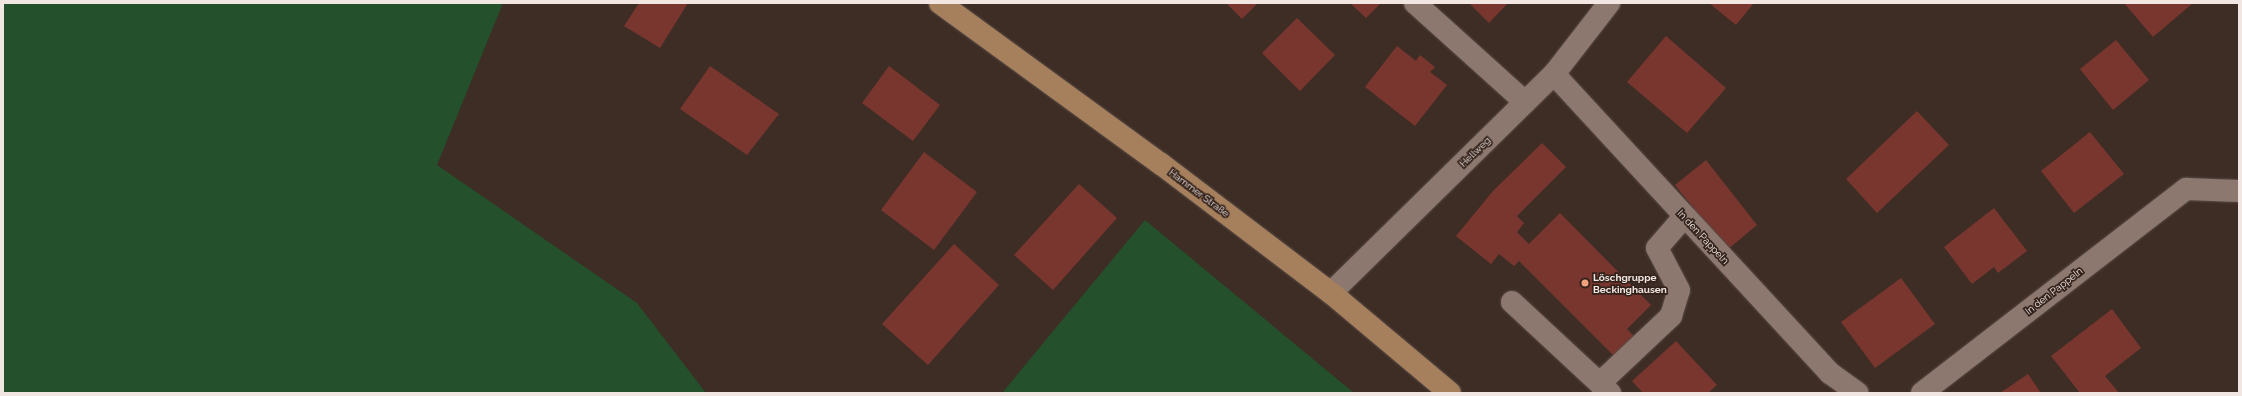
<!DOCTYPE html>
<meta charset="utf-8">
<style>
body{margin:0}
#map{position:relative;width:2242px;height:396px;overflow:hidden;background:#3e2d25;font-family:Raleway,sans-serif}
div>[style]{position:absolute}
.green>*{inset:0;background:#24502b}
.building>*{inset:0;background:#79362f}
.roads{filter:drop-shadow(0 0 1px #594b45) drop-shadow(0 0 1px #594b45)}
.minor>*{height:22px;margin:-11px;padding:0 11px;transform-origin:11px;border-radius:11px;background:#8c786f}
.major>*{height:22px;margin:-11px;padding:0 11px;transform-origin:11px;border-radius:11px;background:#a67f5c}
.dots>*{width:11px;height:11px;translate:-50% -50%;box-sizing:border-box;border:2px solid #34231c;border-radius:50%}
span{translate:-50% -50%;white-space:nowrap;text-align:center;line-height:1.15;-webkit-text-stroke:3.5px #34231c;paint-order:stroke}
.street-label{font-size:10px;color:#f1e6e1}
.poi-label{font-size:10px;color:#f1e6e1;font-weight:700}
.left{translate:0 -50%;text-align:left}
.frame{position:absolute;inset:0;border:4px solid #f1e6e1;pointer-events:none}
</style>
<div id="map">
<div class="green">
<div style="clip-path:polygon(3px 3px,503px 3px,437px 165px,637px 303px,706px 393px,3px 393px)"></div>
<div style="clip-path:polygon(1145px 220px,1354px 393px,1002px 393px)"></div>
</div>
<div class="building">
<div style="clip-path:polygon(639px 3px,688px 3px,660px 48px,624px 26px)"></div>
<div style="clip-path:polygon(1226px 3px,1258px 3px,1242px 19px)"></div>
<div style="clip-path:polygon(1350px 3px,1381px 3px,1366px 18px)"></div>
<div style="clip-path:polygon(1469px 3px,1508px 3px,1489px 23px)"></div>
<div style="clip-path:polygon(1709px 3px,1754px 3px,1736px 25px)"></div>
<div style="clip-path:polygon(2124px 3px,2193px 3px,2153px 37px)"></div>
<div style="clip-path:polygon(1297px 18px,1335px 55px,1300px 91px,1262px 53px)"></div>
<div style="clip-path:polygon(1666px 36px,1726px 88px,1687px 133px,1627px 82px)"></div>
<div style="clip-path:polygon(2116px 40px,2149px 80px,2113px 110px,2080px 69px)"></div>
<div style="clip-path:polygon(1397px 46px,1416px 61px,1420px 55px,1435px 67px,1430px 72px,1447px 85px,1415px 126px,1365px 87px)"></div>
<div style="clip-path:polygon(710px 66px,779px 114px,747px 155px,680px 109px)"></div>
<div style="clip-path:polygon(889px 66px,940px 105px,913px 141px,862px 103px)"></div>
<div style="clip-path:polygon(1917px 111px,1949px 145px,1877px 213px,1846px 179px)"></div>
<div style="clip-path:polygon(2090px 132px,2124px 174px,2074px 213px,2041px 171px)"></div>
<div style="clip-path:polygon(1542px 143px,1566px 167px,1517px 216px,1524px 223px,1517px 232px,1529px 244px,1560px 213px,1651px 305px,1627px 329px,1638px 340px,1618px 360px,1519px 261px,1514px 266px,1499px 254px,1491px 264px,1456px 236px,1493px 191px)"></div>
<div style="clip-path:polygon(924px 152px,977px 192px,934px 250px,881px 210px)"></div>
<div style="clip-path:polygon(1706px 160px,1757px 225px,1727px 250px,1675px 185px)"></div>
<div style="clip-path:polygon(1079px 184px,1117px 218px,1053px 290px,1014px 255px)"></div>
<div style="clip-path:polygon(1994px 208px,2027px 251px,1998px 273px,1994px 267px,1972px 284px,1944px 247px)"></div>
<div style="clip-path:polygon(954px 244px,999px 285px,928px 365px,882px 324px)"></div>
<div style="clip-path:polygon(1901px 278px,1935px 324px,1875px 368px,1841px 322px)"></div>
<div style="clip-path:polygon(2112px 309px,2141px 348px,2105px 376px,2119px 393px,2080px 393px,2051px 356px)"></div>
<div style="clip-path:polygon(1676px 341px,1717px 385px,1708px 393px,1643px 393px,1632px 381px)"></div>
<div style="clip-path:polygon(2028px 374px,2041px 393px,2000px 393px)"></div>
</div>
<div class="roads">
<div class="minor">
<div style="left:1415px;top:3px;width:148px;rotate:42deg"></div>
<div style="left:1554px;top:74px;width:407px;rotate:47.3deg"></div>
<div style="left:1830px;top:373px;width:34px;rotate:36deg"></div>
<div style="left:1331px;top:293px;width:313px;rotate:-44.5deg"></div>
<div style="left:1554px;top:74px;width:90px;rotate:-52.2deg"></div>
<div style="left:1512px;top:302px;width:134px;rotate:42.9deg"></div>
<div style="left:1600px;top:383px;width:98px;rotate:-43.3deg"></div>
<div style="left:1671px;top:316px;width:27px;rotate:-73deg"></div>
<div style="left:1679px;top:290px;width:47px;rotate:-117.6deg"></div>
<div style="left:1657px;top:248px;width:41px;rotate:-48.9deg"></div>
<div style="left:1922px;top:393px;width:334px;rotate:-37.7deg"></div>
<div style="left:2186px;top:189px;width:53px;rotate:2.2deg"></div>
</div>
<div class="major">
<div style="left:940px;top:3px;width:273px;rotate:36.1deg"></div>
<div style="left:1161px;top:164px;width:213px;rotate:37.2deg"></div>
<div style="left:1331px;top:293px;width:155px;rotate:40deg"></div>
</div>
</div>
<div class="dots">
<div style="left:1585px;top:283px;background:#f1a17d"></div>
</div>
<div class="street-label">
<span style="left:1475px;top:152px;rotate:-44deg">Hellweg</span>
<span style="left:1199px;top:193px;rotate:37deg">Hammer Straße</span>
<span style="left:1703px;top:237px;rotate:47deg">In den Pappeln</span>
<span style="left:2054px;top:291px;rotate:-38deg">In den Pappeln</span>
</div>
<div class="poi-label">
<span class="left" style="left:1593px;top:283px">Löschgruppe<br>Beckinghausen</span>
</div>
<div class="frame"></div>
</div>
